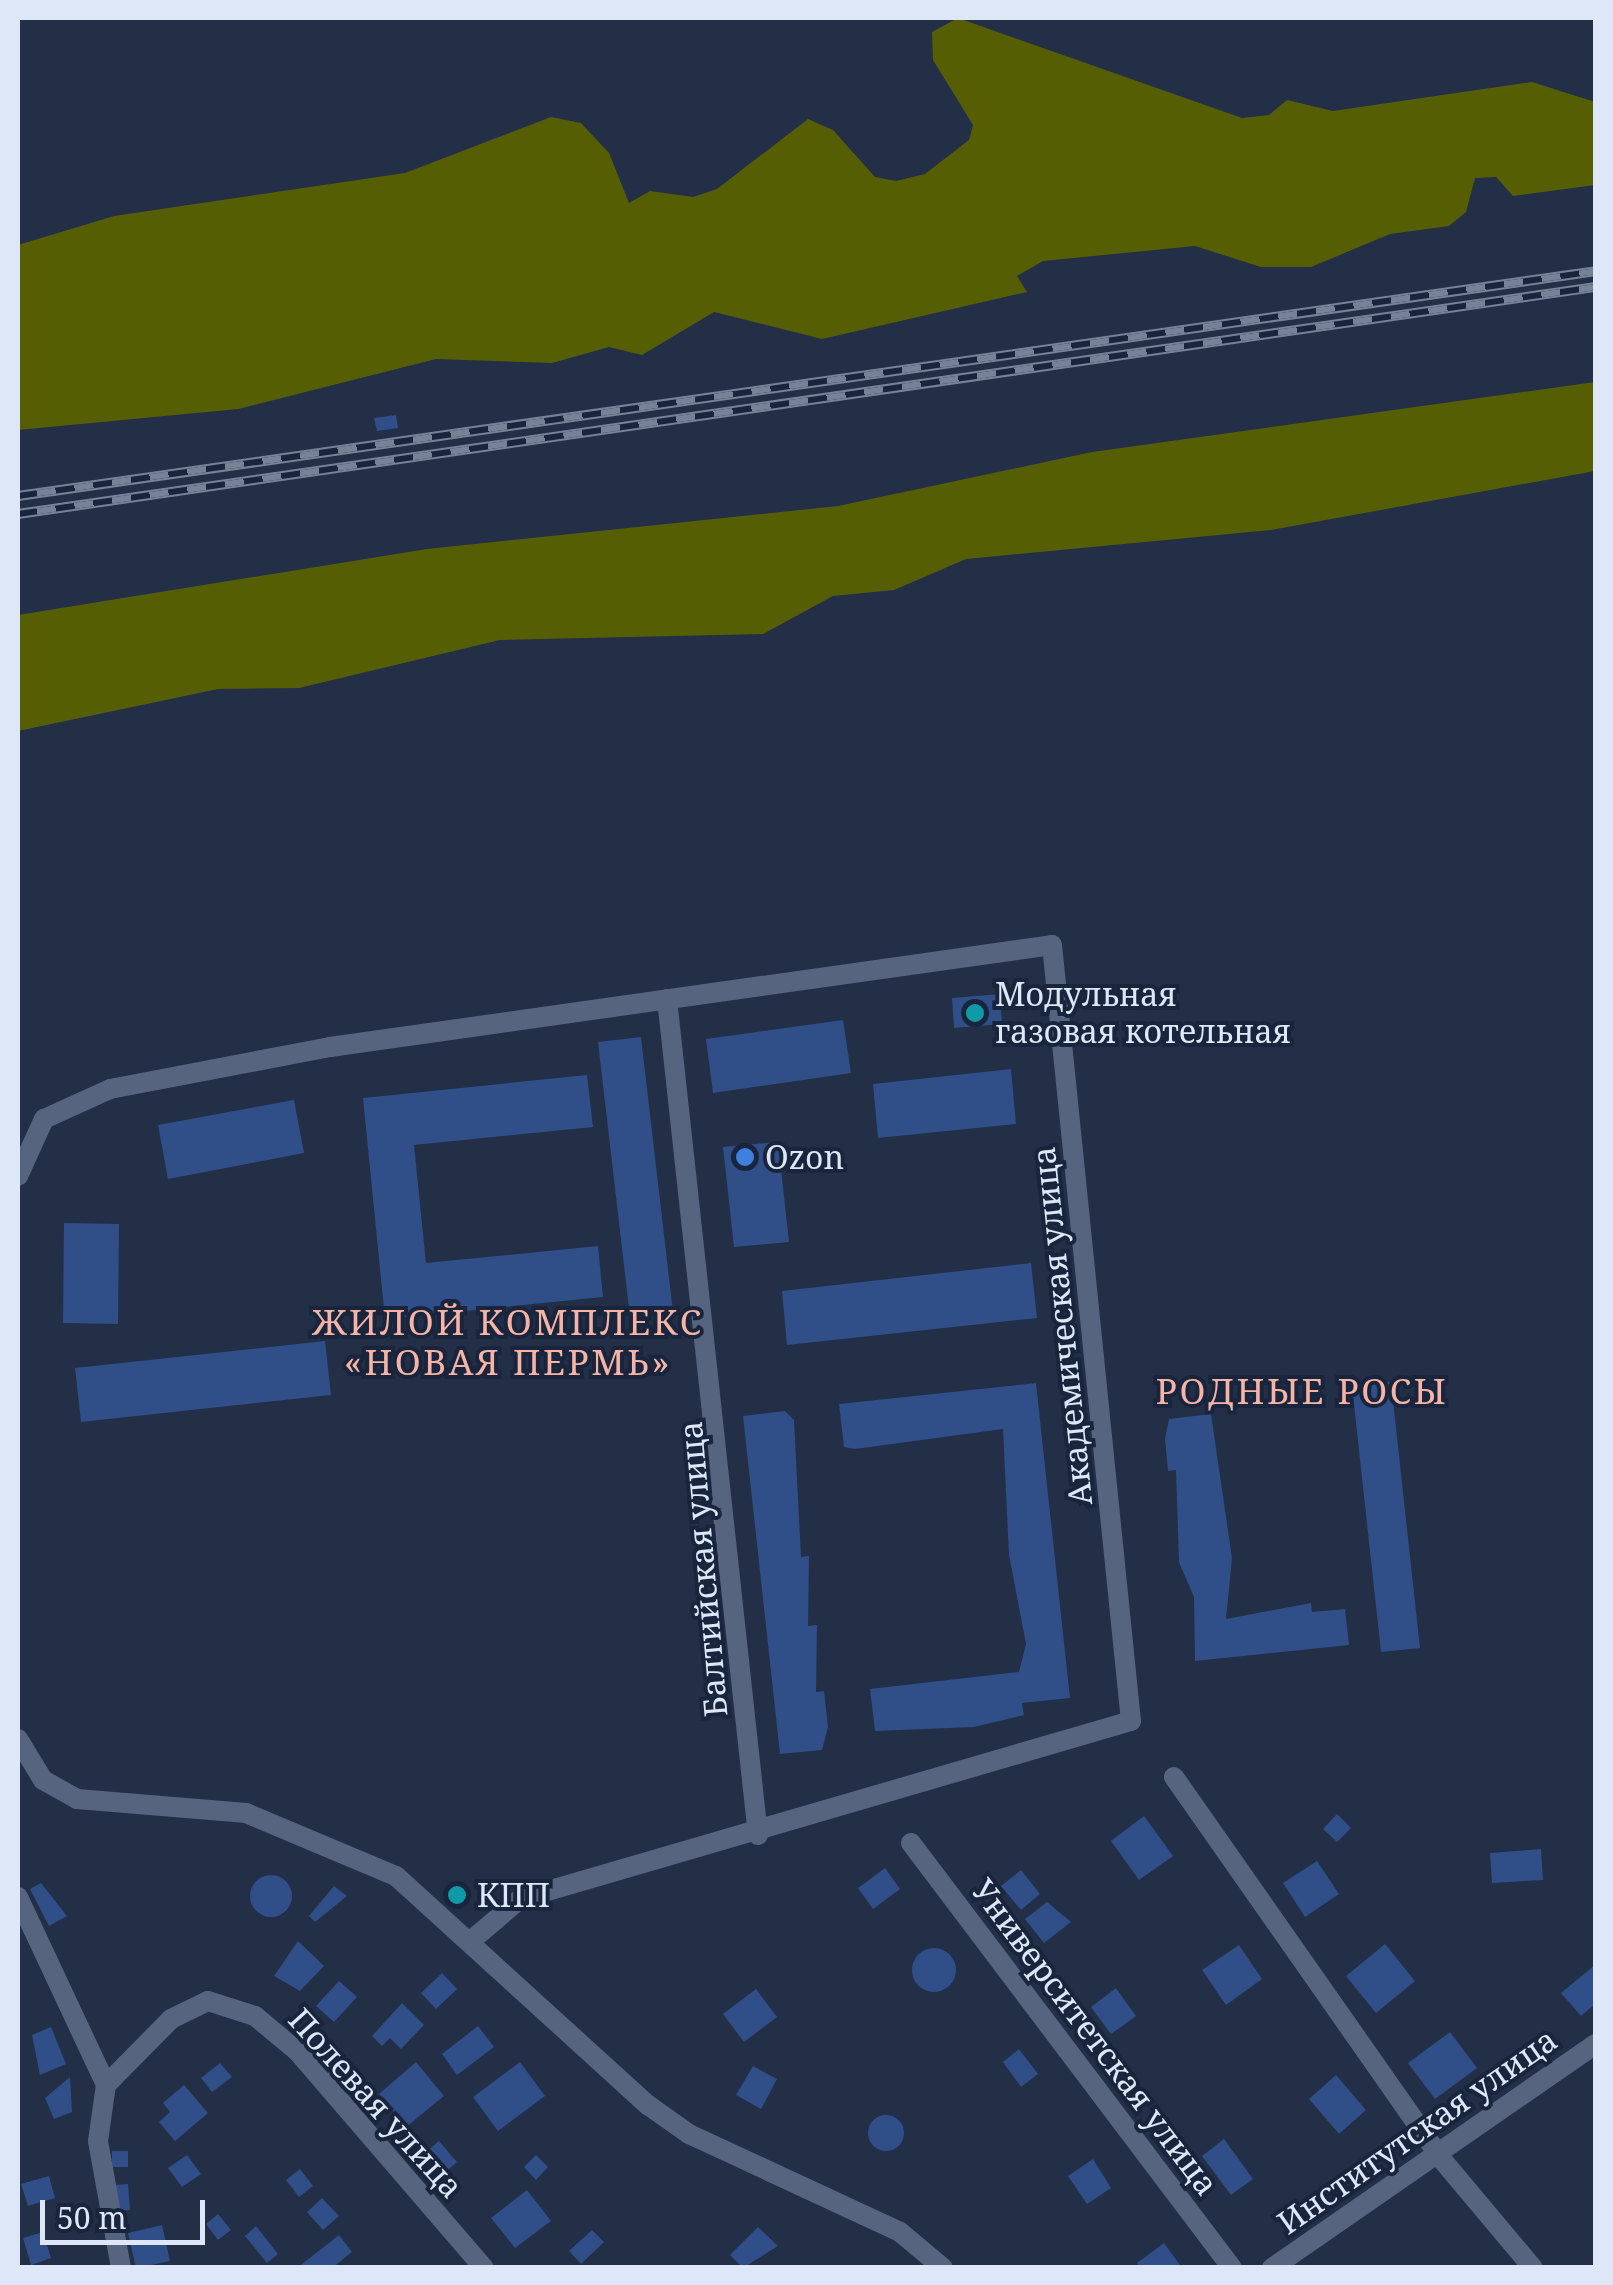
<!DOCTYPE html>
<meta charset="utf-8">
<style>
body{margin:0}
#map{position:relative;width:1613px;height:2285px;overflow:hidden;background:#222f47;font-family:"Noto Serif",serif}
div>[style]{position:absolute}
.forest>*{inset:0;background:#565e04}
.building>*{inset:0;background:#304e88}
.round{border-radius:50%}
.minor>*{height:20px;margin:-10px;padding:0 10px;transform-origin:10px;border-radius:10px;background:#56647f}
.rail>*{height:10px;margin-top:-5px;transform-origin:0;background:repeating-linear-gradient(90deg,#18253c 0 19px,#778297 0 38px);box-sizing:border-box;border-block:2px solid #778297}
.dots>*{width:28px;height:28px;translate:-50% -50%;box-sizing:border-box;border:5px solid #18253c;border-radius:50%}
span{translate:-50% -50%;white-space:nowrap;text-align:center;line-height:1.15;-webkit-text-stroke:8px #18253c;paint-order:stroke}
.poi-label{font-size:32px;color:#dee7f7}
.left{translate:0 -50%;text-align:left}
.street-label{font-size:32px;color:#dee7f7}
.neighbourhood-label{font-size:35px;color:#f6b4a6;letter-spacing:2.5px}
.frame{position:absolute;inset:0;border:20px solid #dee7f7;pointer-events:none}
.scale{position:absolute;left:40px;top:2200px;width:165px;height:45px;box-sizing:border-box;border:5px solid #dee7f7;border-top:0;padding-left:12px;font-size:30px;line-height:35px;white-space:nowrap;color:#dee7f7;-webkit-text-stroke:8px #18253c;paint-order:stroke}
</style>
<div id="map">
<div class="forest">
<div style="clip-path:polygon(958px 18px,1242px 118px,1269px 115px,1287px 100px,1333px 111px,1532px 82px,1595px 102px,1595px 185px,1513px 196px,1496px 177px,1475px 178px,1466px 212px,1449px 226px,1390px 234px,1311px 267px,1261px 267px,1195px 246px,1043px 261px,1017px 276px,1027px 292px,822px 339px,714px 312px,642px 355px,609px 347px,552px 363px,436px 359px,238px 409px,18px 430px,18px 245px,114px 216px,405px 173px,551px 117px,581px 123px,609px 153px,629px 203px,650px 191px,693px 197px,717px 189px,808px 119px,833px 130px,875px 177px,896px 181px,925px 174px,969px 140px,973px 125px,933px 60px,932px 32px)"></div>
<div style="clip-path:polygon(1595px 382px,1595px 471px,1271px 530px,966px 559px,894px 590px,833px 596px,763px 634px,500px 640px,299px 688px,218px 689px,18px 731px,18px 615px,427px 549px,838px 506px,1092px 452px)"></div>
</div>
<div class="building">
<div style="clip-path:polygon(396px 415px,398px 428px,377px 431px,374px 418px)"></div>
<div style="clip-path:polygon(1000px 994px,1002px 1024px,954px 1028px,952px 998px)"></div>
<div style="clip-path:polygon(843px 1020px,851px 1073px,713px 1093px,706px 1039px)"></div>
<div style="clip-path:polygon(641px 1037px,673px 1312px,630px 1317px,598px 1042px)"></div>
<div style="clip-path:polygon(1011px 1069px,1016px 1124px,878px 1138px,873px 1084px)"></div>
<div style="clip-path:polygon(587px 1075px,593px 1127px,414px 1145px,426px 1263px,598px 1246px,603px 1297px,385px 1319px,363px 1098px)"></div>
<div style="clip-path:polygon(294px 1100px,304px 1153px,168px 1179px,158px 1125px)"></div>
<div style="clip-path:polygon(778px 1142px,789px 1242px,734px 1247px,723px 1147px)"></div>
<div style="clip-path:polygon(64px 1223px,119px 1224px,118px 1324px,63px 1323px)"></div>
<div style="clip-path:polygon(1031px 1263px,1037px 1318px,787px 1345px,782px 1291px)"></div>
<div style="clip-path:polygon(325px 1341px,331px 1395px,81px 1422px,75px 1368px)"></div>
<div style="clip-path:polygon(1391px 1382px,1420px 1648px,1381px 1652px,1352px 1386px)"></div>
<div style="clip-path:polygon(1036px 1383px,1070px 1698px,1022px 1703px,1024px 1715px,974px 1727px,875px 1731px,870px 1689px,1019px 1672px,1026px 1644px,1009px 1555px,1003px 1429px,855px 1449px,844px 1447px,839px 1404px)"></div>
<div style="clip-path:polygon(785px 1411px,794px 1420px,801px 1557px,809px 1556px,808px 1626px,817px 1625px,816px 1692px,824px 1691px,828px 1727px,822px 1750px,780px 1754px,743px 1416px)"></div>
<div style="clip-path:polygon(1211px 1414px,1232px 1558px,1226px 1619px,1311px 1603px,1312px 1612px,1345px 1609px,1349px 1645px,1195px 1661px,1194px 1597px,1179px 1562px,1176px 1470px,1168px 1471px,1165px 1439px,1169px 1419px)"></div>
<div style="clip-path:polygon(1337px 1814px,1351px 1828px,1337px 1842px,1323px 1829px)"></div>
<div style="clip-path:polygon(1144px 1816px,1173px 1856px,1139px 1880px,1111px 1841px)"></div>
<div style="clip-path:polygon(1541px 1849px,1543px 1880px,1492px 1883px,1490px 1853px)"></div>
<div style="clip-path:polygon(1317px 1861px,1339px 1894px,1305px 1917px,1283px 1883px)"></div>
<div style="clip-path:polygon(885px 1868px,900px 1889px,873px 1909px,858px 1888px)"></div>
<div style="clip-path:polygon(1021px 1870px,1040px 1894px,1021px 1910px,1001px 1886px)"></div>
<div class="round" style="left:250px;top:1875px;width:42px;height:42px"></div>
<div style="clip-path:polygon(41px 1883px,67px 1916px,49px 1926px,30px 1889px)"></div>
<div style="clip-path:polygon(334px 1886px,347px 1896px,315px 1922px,309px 1916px)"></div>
<div style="clip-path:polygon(1047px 1902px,1071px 1922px,1044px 1943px,1025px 1919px)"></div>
<div style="clip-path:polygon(298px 1941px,324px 1966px,300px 1991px,274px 1976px)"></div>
<div style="clip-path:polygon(1385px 1944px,1415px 1981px,1376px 2013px,1346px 1976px)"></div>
<div style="clip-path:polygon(1239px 1945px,1262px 1979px,1226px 2005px,1202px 1970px)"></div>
<div class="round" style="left:912px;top:1948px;width:44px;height:44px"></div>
<div style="clip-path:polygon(1596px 1964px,1596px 2003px,1581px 2016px,1561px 1993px)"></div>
<div style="clip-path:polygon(442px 1973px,457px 1989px,436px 2009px,421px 1993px)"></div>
<div style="clip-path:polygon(339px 1981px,357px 1997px,334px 2022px,316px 2006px)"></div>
<div style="clip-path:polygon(1116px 1988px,1136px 2016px,1111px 2034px,1091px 2007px)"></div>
<div style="clip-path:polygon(756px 1989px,777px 2017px,744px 2042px,723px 2014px)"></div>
<div style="clip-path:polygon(402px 2003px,424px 2025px,401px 2049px,390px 2038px,382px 2046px,372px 2036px)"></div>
<div style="clip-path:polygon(478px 2026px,494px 2047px,457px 2075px,442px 2054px)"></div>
<div style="clip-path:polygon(51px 2027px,66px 2064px,40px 2075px,32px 2035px)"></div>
<div style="clip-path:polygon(1450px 2032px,1477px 2068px,1435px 2099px,1408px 2063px)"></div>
<div style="clip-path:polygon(1019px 2049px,1038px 2074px,1021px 2087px,1003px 2062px)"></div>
<div style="clip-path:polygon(416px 2062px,444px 2096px,406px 2127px,379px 2094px)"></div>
<div style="clip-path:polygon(520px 2062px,545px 2096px,498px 2131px,473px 2097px)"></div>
<div style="clip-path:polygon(220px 2063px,232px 2077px,212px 2092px,201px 2078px)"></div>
<div style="clip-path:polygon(753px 2066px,777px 2079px,761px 2109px,736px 2095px)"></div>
<div style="clip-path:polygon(1336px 2075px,1366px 2110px,1339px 2134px,1309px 2099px)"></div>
<div style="clip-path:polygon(70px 2077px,72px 2112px,54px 2119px,45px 2098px)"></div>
<div style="clip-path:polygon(184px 2085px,208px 2113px,175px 2141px,159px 2122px,170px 2112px,163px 2103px)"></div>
<div class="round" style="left:868px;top:2115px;width:36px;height:36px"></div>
<div style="clip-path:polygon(1224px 2139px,1253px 2179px,1231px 2195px,1202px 2156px)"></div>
<div style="clip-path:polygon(439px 2141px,457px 2162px,438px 2178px,420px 2157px)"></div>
<div style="clip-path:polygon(112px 2151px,128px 2151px,128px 2167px,112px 2167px)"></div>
<div style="clip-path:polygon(187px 2155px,201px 2174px,182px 2187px,168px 2168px)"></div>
<div style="clip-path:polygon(536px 2155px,548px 2167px,536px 2180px,524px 2167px)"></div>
<div style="clip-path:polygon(1093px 2159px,1111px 2188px,1087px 2204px,1068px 2176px)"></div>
<div style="clip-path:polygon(300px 2169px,313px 2186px,299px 2197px,286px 2180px)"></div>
<div style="clip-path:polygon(49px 2176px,55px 2198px,28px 2206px,21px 2184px)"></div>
<div style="clip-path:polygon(128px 2184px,130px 2210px,117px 2211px,115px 2185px)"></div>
<div style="clip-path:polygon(527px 2190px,551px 2221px,515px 2248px,491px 2218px)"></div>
<div style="clip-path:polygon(322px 2198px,339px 2216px,323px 2230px,307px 2212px)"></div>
<div style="clip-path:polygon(218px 2214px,231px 2230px,218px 2240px,206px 2224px)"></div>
<div style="clip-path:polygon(162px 2225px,170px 2261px,136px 2268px,128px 2233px)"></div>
<div style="clip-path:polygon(256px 2226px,278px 2254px,267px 2263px,245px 2236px)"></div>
<div style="clip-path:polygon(758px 2227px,778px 2246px,743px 2268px,730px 2255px)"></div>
<div style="clip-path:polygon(592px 2230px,604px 2242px,581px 2264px,569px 2251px)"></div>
<div style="clip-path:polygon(43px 2232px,51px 2258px,31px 2265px,23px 2238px)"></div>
<div style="clip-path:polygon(339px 2235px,352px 2252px,332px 2268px,297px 2268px)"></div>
<div style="clip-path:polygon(1164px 2243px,1180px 2265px,1141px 2268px,1137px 2263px)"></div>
</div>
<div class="minor">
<div style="left:667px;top:999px;width:841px;rotate:83.79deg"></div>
<div style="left:18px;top:1176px;width:63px;rotate:-65.5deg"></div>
<div style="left:44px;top:1119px;width:72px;rotate:-24.4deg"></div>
<div style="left:110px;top:1089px;width:224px;rotate:-10.8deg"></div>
<div style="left:330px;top:1047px;width:729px;rotate:-8.04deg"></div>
<div style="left:1052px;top:945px;width:780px;rotate:84.19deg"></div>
<div style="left:1131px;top:1721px;width:636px;rotate:163.76deg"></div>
<div style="left:520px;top:1899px;width:62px;rotate:139.6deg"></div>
<div style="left:18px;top:1739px;width:48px;rotate:58.6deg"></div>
<div style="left:43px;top:1780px;width:39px;rotate:29deg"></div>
<div style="left:77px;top:1799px;width:170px;rotate:4.7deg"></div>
<div style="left:246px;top:1813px;width:163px;rotate:22.8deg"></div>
<div style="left:396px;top:1876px;width:341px;rotate:42.3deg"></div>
<div style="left:648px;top:2105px;width:50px;rotate:35.3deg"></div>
<div style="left:689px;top:2134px;width:233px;rotate:24.9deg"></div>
<div style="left:900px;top:2232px;width:56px;rotate:39.9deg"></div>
<div style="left:1174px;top:1777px;width:462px;rotate:55deg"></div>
<div style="left:1439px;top:2156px;width:146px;rotate:50deg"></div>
<div style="left:911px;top:1843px;width:533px;rotate:52.94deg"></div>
<div style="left:18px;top:1897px;width:208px;rotate:64.9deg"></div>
<div style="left:121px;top:2268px;width:129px;rotate:-100.3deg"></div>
<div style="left:98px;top:2141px;width:57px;rotate:-81.9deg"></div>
<div style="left:106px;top:2085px;width:93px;rotate:-45.4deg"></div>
<div style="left:171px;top:2019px;width:41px;rotate:-25.9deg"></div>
<div style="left:208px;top:2001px;width:49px;rotate:17.7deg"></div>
<div style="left:255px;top:2016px;width:56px;rotate:39.9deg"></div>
<div style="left:298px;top:2052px;width:285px;rotate:49.3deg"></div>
<div style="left:1272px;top:2268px;width:394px;rotate:-34.7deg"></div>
</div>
<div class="rail">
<div style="left:18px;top:496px;width:1594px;rotate:-8.11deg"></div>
<div style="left:18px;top:514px;width:1594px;rotate:-8.19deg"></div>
</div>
<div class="dots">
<div style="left:975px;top:1013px;background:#0f9aa8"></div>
<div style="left:745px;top:1157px;background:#3f7fe0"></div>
<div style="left:457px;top:1895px;background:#0f9aa8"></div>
</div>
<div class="poi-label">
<span class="left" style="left:995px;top:1013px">Модульная<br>газовая котельная</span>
<span class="left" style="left:765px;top:1157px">Ozon</span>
<span class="left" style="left:477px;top:1895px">КПП</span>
</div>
<div class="street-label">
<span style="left:1062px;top:1326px;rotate:-96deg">Академическая улица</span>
<span style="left:703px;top:1569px;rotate:-95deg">Балтийская улица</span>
<span style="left:1095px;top:2037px;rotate:53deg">Университетская улица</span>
<span style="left:376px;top:2103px;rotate:48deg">Полевая улица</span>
<span style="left:1417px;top:2131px;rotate:-35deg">Институтская улица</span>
</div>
<div class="neighbourhood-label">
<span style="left:508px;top:1342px">ЖИЛОЙ КОМПЛЕКС<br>«НОВАЯ ПЕРМЬ»</span>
<span style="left:1302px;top:1391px">РОДНЫЕ РОСЫ</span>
</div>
<div class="frame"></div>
<div class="scale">50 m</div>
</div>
